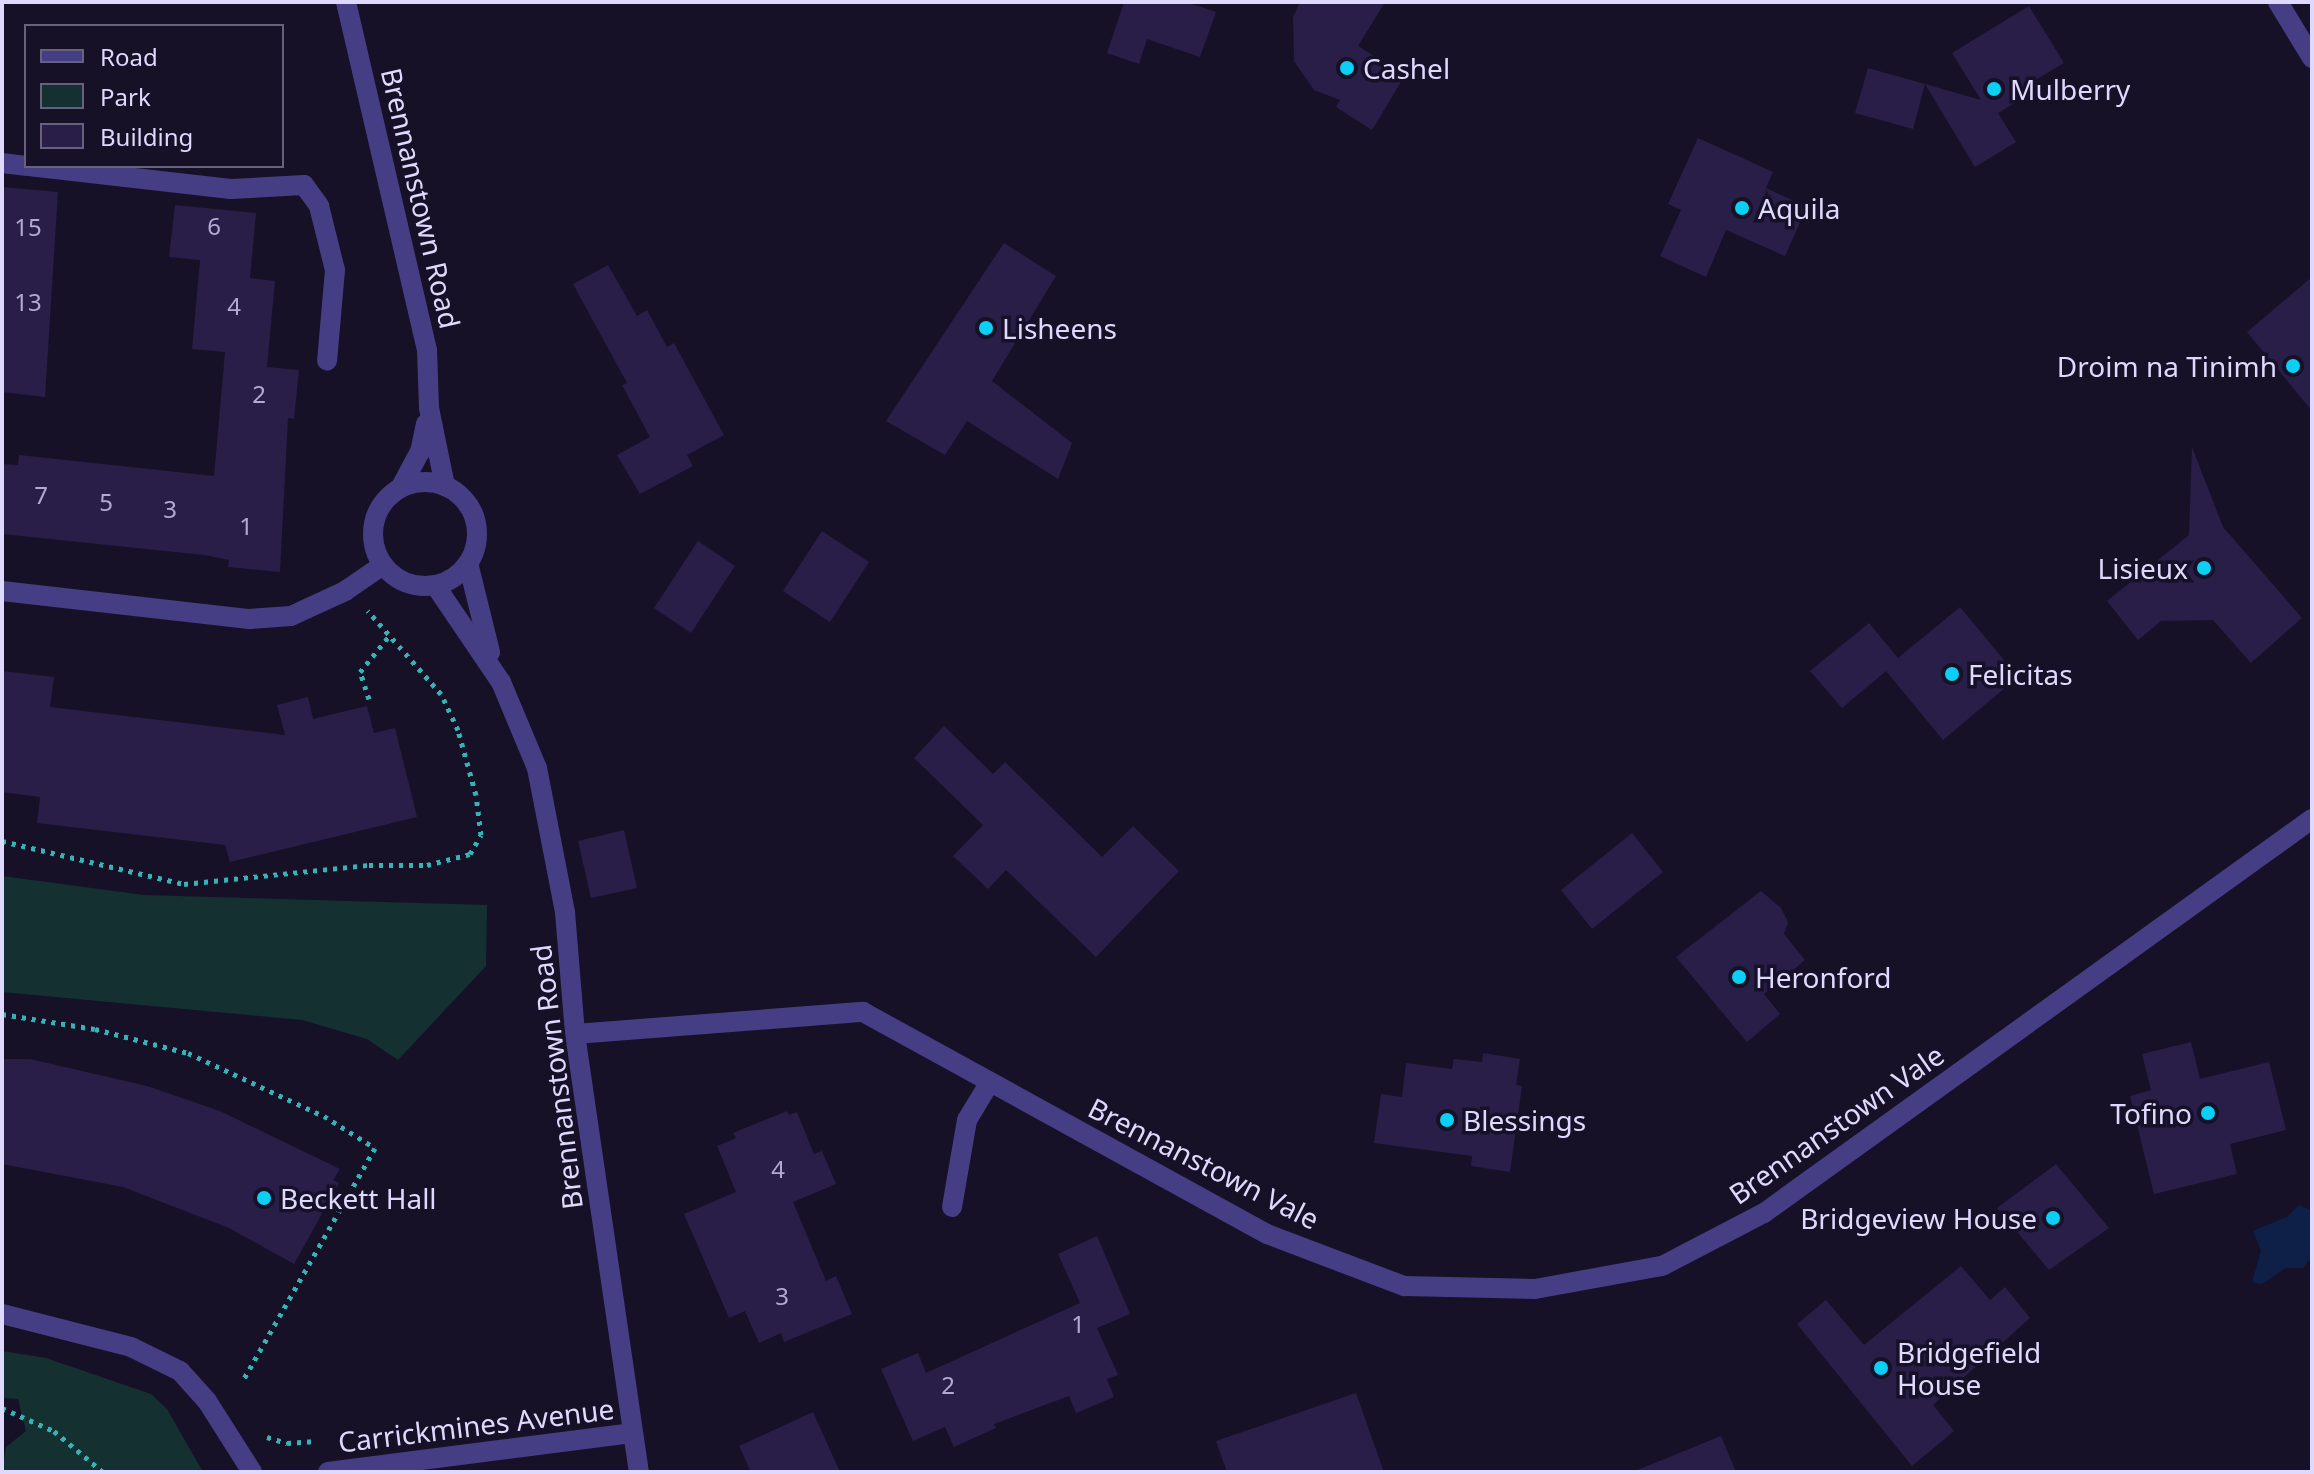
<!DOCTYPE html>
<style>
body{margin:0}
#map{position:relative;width:2314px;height:1474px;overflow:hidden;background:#161127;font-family:"Noto Sans",sans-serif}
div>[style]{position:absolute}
.green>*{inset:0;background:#143031}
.water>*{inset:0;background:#0f2048}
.building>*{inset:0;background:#291e47}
.path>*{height:5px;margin-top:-2.5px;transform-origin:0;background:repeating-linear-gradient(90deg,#35b4b5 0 4px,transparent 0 10px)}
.minor>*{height:20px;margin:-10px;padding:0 10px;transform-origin:10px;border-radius:10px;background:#453e84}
.minor>.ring{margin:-10px;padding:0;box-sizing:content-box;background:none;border:20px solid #453e84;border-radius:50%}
.dots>*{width:22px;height:22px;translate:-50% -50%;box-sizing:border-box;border:4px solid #161127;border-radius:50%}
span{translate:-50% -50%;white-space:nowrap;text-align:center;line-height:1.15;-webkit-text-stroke:7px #161127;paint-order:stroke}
.number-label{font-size:24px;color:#b2aad0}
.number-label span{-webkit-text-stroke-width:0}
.poi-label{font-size:28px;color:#dfd9fd}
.left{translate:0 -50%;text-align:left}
.right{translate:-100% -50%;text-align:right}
.street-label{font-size:28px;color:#dfd9fd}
.frame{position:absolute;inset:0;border:4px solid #dfd9fd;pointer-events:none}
.legend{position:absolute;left:24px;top:24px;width:260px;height:144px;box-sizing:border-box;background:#161127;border:2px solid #66617d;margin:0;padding:10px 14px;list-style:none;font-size:24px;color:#dfd9fd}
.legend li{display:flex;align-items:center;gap:16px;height:40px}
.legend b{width:40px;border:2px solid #66617d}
</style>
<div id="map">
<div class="green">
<div style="clip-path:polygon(2px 876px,144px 895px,487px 905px,486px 966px,398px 1060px,367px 1039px,302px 1020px,2px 992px)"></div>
<div style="clip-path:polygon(2px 1351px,46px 1358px,151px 1394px,167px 1409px,203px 1472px,2px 1472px,6px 1447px,26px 1431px,18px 1399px,2px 1398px)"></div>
</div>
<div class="water">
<div style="clip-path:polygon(2299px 1205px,2312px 1211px,2312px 1256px,2303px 1268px,2286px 1268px,2262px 1284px,2252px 1282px,2261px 1251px,2253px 1231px,2287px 1217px)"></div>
</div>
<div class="building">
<div style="clip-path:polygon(1124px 2px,1186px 2px,1216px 12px,1200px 57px,1147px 39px,1139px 64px,1107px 53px)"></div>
<div style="clip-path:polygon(1300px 2px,1385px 2px,1358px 46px,1405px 75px,1372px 130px,1336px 107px,1340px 100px,1314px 90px,1294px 61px,1293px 17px)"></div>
<div style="clip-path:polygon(2029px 6px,2064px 63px,2027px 85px,2032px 93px,1998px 113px,2016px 142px,1975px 167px,1925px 84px,1981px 100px,1952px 53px)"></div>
<div style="clip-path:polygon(1868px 68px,1925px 84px,1913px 129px,1855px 113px)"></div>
<div style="clip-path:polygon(1698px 138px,1773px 172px,1766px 188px,1807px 207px,1785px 256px,1726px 230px,1706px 277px,1660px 256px,1681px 210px,1668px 204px)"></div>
<div style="clip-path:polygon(2px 187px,58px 192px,45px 397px,2px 392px)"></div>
<div style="clip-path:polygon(175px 205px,256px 213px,250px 278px,275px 281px,267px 367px,299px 370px,294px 419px,288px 418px,280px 572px,228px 567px,229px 560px,204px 555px,2px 534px,2px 464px,18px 465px,19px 455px,214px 476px,225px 352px,192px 349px,200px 260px,169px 257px)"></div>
<div style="clip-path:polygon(1004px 243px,1056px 276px,992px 381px,1072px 443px,1058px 479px,967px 421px,945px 455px,886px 421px)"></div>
<div style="clip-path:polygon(608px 265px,637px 316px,647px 310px,667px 347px,674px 343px,724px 435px,687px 455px,693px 466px,640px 494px,617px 455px,650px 437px,622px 385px,627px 383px,573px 284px)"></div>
<div style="clip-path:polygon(2312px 277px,2312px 411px,2247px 332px)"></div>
<div style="clip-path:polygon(2192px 447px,2223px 527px,2302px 618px,2251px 663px,2213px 620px,2161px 621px,2138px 640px,2107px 601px,2189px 535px)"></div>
<div style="clip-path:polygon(822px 531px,869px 562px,830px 622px,783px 591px)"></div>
<div style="clip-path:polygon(698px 541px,735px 566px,691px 633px,654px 608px)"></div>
<div style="clip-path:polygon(1960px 607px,2018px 677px,1943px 740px,1886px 671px,1842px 708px,1810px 671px,1869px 623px,1898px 658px)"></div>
<div style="clip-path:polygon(2px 671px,54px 677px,50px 707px,285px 735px,277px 705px,308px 697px,313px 719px,367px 706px,374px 733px,395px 728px,417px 817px,230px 862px,225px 845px,37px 823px,40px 797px,2px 792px)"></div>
<div style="clip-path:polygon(944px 726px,993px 774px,1005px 762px,1102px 857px,1133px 826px,1179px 871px,1096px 957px,1006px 870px,988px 889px,953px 856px,983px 825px,914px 758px)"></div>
<div style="clip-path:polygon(624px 830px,637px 888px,591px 898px,578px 841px)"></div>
<div style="clip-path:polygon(1632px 833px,1663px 872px,1592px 929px,1561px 890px)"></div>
<div style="clip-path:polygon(1761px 891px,1781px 908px,1788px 922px,1784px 934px,1805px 960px,1764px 994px,1780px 1014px,1747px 1042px,1676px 957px)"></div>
<div style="clip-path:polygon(2191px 1042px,2200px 1079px,2269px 1062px,2286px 1130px,2230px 1144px,2237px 1174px,2154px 1194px,2130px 1096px,2151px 1090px,2142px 1054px)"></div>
<div style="clip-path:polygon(1483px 1053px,1520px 1059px,1516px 1085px,1522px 1086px,1510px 1172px,1471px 1166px,1472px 1156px,1374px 1143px,1381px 1094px,1402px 1097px,1406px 1063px,1452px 1069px,1454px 1059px,1482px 1062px)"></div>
<div style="clip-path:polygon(2px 1059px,30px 1059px,147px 1086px,220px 1111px,340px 1169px,333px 1180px,339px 1183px,294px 1264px,229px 1228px,123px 1187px,2px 1164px)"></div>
<div style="clip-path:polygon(787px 1111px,789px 1115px,797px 1112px,814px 1154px,822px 1151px,836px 1184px,793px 1202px,826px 1281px,836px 1276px,852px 1314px,784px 1342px,781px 1333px,759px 1343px,745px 1311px,729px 1318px,684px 1214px,736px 1192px,717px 1146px,736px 1138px,733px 1133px)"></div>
<div style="clip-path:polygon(2056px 1164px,2109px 1228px,2049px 1270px,1997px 1208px)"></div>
<div style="clip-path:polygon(1097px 1236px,1130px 1314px,1097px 1328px,1118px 1375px,1107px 1379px,1114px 1397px,1076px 1413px,1069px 1396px,994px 1424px,996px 1428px,954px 1447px,945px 1427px,913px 1441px,881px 1369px,918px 1353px,926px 1373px,1080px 1303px,1058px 1254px)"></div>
<div style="clip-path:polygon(1961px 1266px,1990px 1300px,2005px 1287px,2030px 1318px,1933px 1405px,1954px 1431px,1912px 1466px,1797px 1324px,1826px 1300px,1864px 1345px)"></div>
<div style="clip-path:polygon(1356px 1393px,1384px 1472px,1227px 1472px,1216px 1441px)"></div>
<div style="clip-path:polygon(813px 1412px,840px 1472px,751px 1472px,739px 1446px)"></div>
<div style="clip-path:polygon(1721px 1436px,1736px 1472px,1636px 1472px,1635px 1471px)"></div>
</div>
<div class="path">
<div style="left:369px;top:699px;width:28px;rotate:-108deg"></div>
<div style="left:360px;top:672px;width:46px;rotate:-51.1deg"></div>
<div style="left:2px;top:841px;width:187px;rotate:13.3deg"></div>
<div style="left:184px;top:884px;width:186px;rotate:-5.9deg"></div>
<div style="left:369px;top:865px;width:58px"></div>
<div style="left:427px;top:865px;width:44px;rotate:-14.3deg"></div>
<div style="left:470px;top:854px;width:22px;rotate:-60deg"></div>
<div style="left:481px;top:835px;width:40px;rotate:-97.1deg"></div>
<div style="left:476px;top:795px;width:67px;rotate:-105.5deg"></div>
<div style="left:458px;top:730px;width:40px;rotate:-115deg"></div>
<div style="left:441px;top:694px;width:111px;rotate:-131.3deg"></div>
<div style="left:2px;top:1014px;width:94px;rotate:9.2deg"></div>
<div style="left:95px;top:1029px;width:96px;rotate:14.5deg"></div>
<div style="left:188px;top:1053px;width:150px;rotate:24.9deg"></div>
<div style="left:324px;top:1116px;width:60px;rotate:32.1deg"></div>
<div style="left:375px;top:1148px;width:266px;rotate:119.6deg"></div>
<div style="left:2px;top:1408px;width:57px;rotate:23.9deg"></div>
<div style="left:54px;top:1431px;width:64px;rotate:39.9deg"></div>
<div style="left:267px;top:1437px;width:21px;rotate:17deg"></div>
<div style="left:287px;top:1443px;width:29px;rotate:-4deg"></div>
</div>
<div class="minor">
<div style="left:346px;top:2px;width:357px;rotate:76.9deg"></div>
<div style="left:427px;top:350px;width:58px;rotate:88deg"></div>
<div style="left:429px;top:408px;width:80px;rotate:78.4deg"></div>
<div style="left:2278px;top:2px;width:66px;rotate:58.7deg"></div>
<div style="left:2px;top:163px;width:24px;rotate:7deg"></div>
<div style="left:29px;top:166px;width:203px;rotate:6.5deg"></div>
<div style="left:231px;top:189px;width:73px;rotate:-3.1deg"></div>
<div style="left:304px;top:185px;width:26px;rotate:54deg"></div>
<div style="left:319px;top:206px;width:66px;rotate:76deg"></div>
<div style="left:335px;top:270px;width:91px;rotate:95deg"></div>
<div class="ring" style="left:373px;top:482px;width:84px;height:84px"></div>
<div style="left:401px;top:487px;width:40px;rotate:-62deg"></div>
<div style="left:420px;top:452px;width:29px;rotate:-78deg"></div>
<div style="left:468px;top:563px;width:92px;rotate:76.1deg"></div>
<div style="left:435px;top:585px;width:117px;rotate:55.8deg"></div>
<div style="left:501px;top:682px;width:93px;rotate:67.3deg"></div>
<div style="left:537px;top:768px;width:147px;rotate:79deg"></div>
<div style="left:565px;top:912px;width:122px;rotate:85.3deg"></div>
<div style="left:575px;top:1034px;width:443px;rotate:81.7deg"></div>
<div style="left:2px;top:591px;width:249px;rotate:6.5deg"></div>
<div style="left:249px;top:619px;width:42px;rotate:-4.1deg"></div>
<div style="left:291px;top:616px;width:60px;rotate:-24.8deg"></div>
<div style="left:345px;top:591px;width:46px;rotate:-34.4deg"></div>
<div style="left:575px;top:1034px;width:289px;rotate:-4.4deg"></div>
<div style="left:863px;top:1012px;width:461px;rotate:28.8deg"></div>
<div style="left:1267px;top:1234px;width:147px;rotate:20.8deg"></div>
<div style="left:1404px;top:1286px;width:131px;rotate:1.3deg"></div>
<div style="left:1535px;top:1289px;width:129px;rotate:-10.3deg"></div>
<div style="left:1662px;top:1266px;width:115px;rotate:-27.5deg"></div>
<div style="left:1764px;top:1213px;width:675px;rotate:-35.72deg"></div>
<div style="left:952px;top:1207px;width:88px;rotate:-80.2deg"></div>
<div style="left:967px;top:1120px;width:44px;rotate:-58.8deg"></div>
<div style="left:2px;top:1314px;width:133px;rotate:14.3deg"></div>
<div style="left:131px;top:1347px;width:55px;rotate:26.1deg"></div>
<div style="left:180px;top:1371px;width:40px;rotate:48deg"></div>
<div style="left:207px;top:1401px;width:84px;rotate:57.6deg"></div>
<div style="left:328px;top:1472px;width:306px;rotate:-7.3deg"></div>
</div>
<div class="dots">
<div style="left:1347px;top:68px;background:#0ccff6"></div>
<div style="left:1994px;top:89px;background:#0ccff6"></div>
<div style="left:1742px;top:208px;background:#0ccff6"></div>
<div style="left:986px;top:328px;background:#0ccff6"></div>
<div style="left:2293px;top:366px;background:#0ccff6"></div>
<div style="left:2204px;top:568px;background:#0ccff6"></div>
<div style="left:1952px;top:674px;background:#0ccff6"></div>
<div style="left:1739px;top:977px;background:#0ccff6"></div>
<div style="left:2208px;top:1113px;background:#0ccff6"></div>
<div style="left:1447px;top:1120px;background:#0ccff6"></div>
<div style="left:264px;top:1198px;background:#0ccff6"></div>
<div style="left:2053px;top:1218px;background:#0ccff6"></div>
<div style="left:1881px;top:1368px;background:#0ccff6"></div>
</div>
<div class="number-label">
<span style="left:214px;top:226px">6</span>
<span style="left:28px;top:227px">15</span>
<span style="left:28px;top:302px">13</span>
<span style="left:234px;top:306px">4</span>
<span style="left:259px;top:394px">2</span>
<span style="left:41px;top:495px">7</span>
<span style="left:106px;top:502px">5</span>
<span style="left:170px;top:509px">3</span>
<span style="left:246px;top:526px">1</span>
<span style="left:778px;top:1169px">4</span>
<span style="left:782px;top:1296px">3</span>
<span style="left:1078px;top:1324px">1</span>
<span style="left:948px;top:1385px">2</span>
</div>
<div class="poi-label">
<span class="left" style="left:1363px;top:68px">Cashel</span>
<span class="left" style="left:2010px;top:89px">Mulberry</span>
<span class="left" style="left:1758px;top:208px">Aquila</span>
<span class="left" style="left:1002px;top:328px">Lisheens</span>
<span class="right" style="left:2277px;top:366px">Droim na Tinimh</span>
<span class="right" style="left:2188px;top:568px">Lisieux</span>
<span class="left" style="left:1968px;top:674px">Felicitas</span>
<span class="left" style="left:1755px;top:977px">Heronford</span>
<span class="right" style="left:2192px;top:1113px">Tofino</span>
<span class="left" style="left:1463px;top:1120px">Blessings</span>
<span class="left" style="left:280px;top:1198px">Beckett Hall</span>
<span class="right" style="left:2037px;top:1218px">Bridgeview House</span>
<span class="left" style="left:1897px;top:1368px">Bridgefield<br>House</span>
</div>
<div class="street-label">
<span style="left:421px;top:198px;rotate:77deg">Brennanstown Road</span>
<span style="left:556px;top:1077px;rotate:-97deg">Brennanstown Road</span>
<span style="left:1836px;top:1124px;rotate:-35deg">Brennanstown Vale</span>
<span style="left:1204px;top:1163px;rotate:27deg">Brennanstown Vale</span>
<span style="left:476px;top:1425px;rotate:-7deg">Carrickmines Avenue</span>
</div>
<div class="frame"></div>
<ul class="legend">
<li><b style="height:10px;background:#453e84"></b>Road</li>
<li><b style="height:22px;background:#143031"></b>Park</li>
<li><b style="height:22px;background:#291e47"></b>Building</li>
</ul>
</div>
